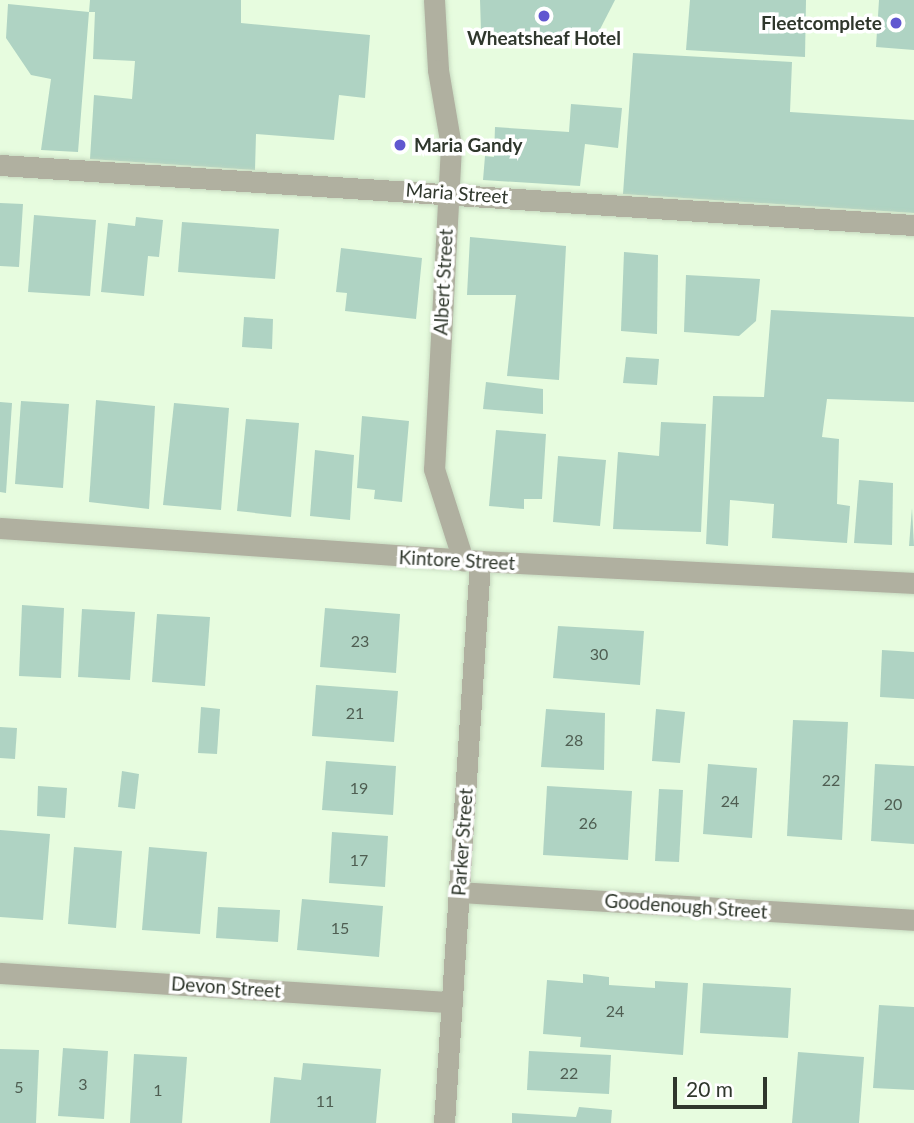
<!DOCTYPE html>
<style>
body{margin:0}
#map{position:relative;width:914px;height:1123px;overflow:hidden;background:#e7fcdf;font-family:Lato,sans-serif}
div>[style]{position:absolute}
.building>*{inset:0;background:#afd3c3}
.roads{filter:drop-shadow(0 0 2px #c6d9bf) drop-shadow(0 0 2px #c6d9bf)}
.minor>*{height:21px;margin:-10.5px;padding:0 10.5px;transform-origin:10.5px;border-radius:10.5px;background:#b0b0a0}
.dots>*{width:19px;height:19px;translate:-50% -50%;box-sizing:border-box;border:4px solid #fff;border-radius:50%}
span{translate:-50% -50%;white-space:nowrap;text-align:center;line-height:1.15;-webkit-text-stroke:7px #fff;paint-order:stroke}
.number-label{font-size:16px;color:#4f5e52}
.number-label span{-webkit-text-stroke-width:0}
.poi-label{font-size:19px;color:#2f372c;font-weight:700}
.right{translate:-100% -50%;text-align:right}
.left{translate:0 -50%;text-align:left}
.street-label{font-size:19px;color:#2f372c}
.scale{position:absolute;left:673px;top:1077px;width:94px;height:32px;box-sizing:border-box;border:4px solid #2f372c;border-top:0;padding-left:9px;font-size:21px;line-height:24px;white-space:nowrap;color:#2f372c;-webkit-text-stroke:5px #fff;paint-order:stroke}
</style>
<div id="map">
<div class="building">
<div style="clip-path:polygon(90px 0,241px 0,241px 23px,370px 35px,365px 98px,339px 95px,334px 140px,256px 134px,255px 170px,90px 159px,94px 95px,132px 99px,135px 61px,93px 59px,95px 12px,89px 12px)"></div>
<div style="clip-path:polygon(480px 0,615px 0,595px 39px,481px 32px)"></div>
<div style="clip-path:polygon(690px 0,806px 0,805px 57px,686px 50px)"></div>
<div style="clip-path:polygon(879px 0,914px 0,914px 50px,876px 47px)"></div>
<div style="clip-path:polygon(8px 4px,89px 12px,78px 152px,41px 150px,51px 79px,31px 75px,6px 38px)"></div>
<div style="clip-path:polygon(633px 53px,792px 62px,790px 112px,914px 120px,914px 213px,623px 194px)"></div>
<div style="clip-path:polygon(571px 104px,622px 108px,618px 148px,585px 144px,580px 186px,483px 180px,485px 156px,494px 157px,495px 127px,569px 132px)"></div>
<div style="clip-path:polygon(0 203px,23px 204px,19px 267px,0 266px)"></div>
<div style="clip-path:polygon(34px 215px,96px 220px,90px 296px,28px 292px)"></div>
<div style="clip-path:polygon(136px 217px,163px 220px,159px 257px,148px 256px,144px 296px,101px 292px,108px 223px,135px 226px)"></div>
<div style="clip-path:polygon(182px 222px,279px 229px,275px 279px,178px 272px)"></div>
<div style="clip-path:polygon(470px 237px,566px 246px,559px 380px,507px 376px,516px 295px,467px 295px)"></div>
<div style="clip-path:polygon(341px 248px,422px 258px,416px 319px,345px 311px,347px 293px,336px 292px)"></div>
<div style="clip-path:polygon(624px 252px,658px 255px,657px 334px,621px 331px)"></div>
<div style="clip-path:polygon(686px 275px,760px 279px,756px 321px,739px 336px,684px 332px)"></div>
<div style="clip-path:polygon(771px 310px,914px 317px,914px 402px,827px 399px,822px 437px,839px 439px,837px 504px,850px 506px,847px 543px,772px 538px,774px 504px,730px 500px,728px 546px,706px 544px,713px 396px,764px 397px)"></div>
<div style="clip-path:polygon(244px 317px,273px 319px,272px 349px,242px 347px)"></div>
<div style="clip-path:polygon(626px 357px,659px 359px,657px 385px,623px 383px)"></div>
<div style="clip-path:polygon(486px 382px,543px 389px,543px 414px,483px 409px)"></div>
<div style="clip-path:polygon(96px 400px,155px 406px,149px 509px,89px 502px)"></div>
<div style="clip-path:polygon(21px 401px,69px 404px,63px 488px,15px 484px)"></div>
<div style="clip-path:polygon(0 402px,12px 403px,6px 493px,0 492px)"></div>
<div style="clip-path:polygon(174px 403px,229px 408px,221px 510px,163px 505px)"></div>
<div style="clip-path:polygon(362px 416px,409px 421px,402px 502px,374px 499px,375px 490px,357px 488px)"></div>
<div style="clip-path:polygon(246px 419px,299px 423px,291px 517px,237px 511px)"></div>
<div style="clip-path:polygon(661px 422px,706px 424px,701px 532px,613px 529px,618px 452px,659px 456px)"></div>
<div style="clip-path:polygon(496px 430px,546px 434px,542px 499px,524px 499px,524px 509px,489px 506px)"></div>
<div style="clip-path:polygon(315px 450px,354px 455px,350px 520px,310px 516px)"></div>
<div style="clip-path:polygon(558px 456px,606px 460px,600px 526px,553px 522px)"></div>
<div style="clip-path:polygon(859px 480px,893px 483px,892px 545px,854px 543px)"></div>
<div style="clip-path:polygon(912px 508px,914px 546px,909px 546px)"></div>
<div style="clip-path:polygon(22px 605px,64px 608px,61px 678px,19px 676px)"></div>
<div style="clip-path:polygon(325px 608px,400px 614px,396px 673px,320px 667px)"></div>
<div style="clip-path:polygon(82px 609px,135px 612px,130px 680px,78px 677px)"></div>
<div style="clip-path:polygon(157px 614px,210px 617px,205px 686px,152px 682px)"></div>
<div style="clip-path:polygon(558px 626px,644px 631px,640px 685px,553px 678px)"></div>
<div style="clip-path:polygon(882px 650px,914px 652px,914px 699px,880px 697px)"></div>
<div style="clip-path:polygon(316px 685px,398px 691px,394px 742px,312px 736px)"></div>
<div style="clip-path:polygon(201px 707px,220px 709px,217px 754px,198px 753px)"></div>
<div style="clip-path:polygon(546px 709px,605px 713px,604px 770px,541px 767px)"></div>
<div style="clip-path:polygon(656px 709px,685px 712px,680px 763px,652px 761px)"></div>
<div style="clip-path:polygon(793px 720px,848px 722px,842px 840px,787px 836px)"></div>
<div style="clip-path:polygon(0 727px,17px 728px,15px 759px,0 758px)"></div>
<div style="clip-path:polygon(326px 761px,396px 766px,393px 815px,322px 810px)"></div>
<div style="clip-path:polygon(708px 764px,757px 768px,752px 838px,703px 834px)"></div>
<div style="clip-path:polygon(875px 764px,914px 766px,914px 844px,871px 841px)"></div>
<div style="clip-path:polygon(122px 771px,139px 774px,135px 809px,118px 807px)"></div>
<div style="clip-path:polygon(38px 786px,67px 788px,65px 818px,37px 816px)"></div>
<div style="clip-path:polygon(547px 786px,632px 791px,628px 860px,543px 855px)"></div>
<div style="clip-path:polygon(659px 789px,683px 790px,679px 862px,655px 861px)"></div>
<div style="clip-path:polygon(0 830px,50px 834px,43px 920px,0 917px)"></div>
<div style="clip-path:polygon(332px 832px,388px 836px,385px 887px,329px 883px)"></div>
<div style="clip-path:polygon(74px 847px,122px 851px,116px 928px,68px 924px)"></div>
<div style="clip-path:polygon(149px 847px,207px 852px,200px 934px,142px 930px)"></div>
<div style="clip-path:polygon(302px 899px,383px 906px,379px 957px,297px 950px)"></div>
<div style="clip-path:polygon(218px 907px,280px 910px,278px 942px,216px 938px)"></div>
<div style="clip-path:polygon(583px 974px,609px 977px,609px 985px,655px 988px,655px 981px,688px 983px,683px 1055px,580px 1047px,581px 1037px,543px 1034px,547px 980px,583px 983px)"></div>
<div style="clip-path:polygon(703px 983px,791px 988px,788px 1038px,700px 1033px)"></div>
<div style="clip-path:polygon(879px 1005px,914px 1007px,914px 1090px,873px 1088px)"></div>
<div style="clip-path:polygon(63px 1048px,108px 1051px,104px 1119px,58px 1116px)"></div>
<div style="clip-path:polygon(0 1049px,39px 1050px,36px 1123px,0 1123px)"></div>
<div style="clip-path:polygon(529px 1051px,611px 1055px,609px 1094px,527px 1090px)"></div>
<div style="clip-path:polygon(798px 1052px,864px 1057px,859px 1123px,792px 1123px)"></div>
<div style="clip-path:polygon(134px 1054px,187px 1057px,182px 1123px,130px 1123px)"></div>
<div style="clip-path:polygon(303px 1063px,381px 1069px,376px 1123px,270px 1123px,274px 1077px,301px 1080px)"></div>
<div style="clip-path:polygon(579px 1107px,612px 1110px,611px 1123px,512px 1123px,512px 1113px,576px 1117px)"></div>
</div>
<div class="roads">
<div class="minor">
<div style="left:434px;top:0;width:70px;rotate:86.7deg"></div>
<div style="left:438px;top:70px;width:77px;rotate:80.3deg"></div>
<div style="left:451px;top:146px;width:323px;rotate:93deg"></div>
<div style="left:434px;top:469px;width:96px;rotate:72.3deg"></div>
<div style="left:0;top:165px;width:916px;rotate:3.76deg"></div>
<div style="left:0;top:528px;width:481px;rotate:3.9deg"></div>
<div style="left:480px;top:561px;width:435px;rotate:2.9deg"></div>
<div style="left:459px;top:892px;width:456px;rotate:3.5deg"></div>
<div style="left:0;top:973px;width:453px;rotate:3.7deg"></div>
<div style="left:444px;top:1123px;width:563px;rotate:-86.33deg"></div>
</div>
</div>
<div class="dots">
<div style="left:544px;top:16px;background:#6057d0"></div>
<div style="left:896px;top:23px;background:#6057d0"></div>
<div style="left:400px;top:145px;background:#6057d0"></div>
</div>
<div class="number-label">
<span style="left:360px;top:641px">23</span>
<span style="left:599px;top:654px">30</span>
<span style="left:355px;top:713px">21</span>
<span style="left:574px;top:740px">28</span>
<span style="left:831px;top:780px">22</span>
<span style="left:359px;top:788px">19</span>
<span style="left:730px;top:801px">24</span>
<span style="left:893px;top:804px">20</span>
<span style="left:588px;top:823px">26</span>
<span style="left:359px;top:860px">17</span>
<span style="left:340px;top:928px">15</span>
<span style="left:615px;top:1011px">24</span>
<span style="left:569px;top:1073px">22</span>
<span style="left:83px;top:1084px">3</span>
<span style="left:19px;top:1087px">5</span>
<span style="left:158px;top:1090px">1</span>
<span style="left:325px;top:1101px">11</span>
</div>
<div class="poi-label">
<span class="right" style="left:882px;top:23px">Fleetcomplete</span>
<span style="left:544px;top:38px">Wheatsheaf Hotel</span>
<span class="left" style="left:414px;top:145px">Maria Gandy</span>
</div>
<div class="street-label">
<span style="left:457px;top:193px;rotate:4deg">Maria Street</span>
<span style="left:443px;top:282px;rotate:-87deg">Albert Street</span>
<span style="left:457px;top:560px;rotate:3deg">Kintore Street</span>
<span style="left:462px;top:842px;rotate:-86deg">Parker Street</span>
<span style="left:686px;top:906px;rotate:4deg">Goodenough Street</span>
<span style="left:226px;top:987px;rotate:4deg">Devon Street</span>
</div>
<div class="scale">20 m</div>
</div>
